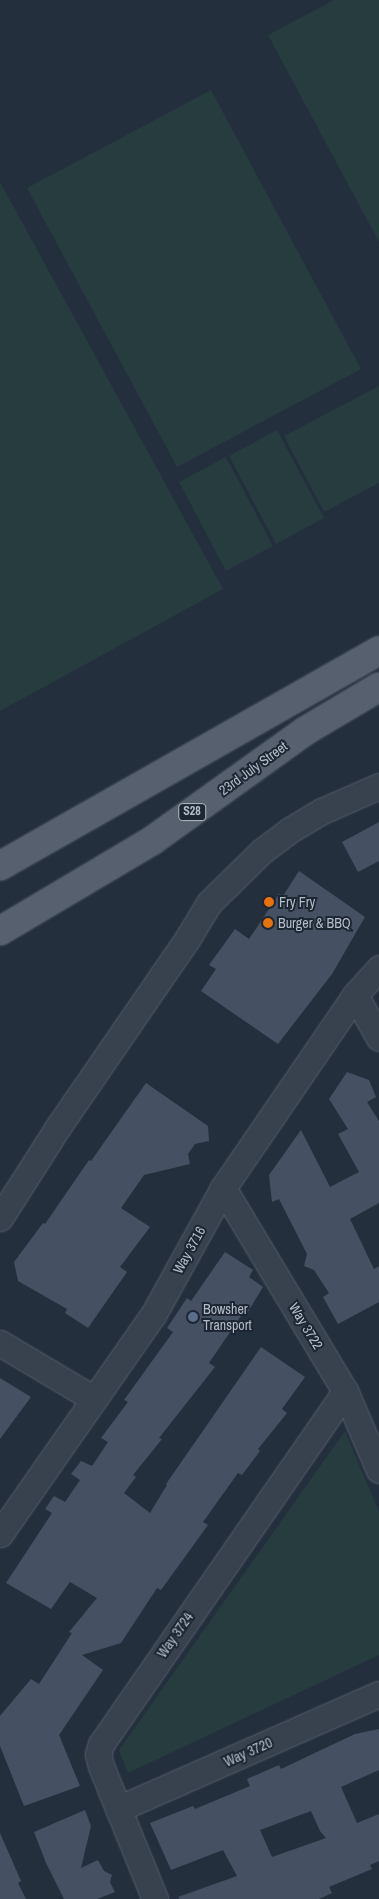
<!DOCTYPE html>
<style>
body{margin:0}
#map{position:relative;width:379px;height:1899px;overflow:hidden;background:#242f3e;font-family:"Archivo Narrow",sans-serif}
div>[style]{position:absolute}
.green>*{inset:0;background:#263c3f}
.building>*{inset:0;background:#455162}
.roads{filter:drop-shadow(0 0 1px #565f6c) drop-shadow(0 0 1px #565f6c)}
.minor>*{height:25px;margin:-12.5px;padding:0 12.5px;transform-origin:12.5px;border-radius:12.5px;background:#38414e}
.major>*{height:28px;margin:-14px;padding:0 14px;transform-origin:14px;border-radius:14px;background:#56606e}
.dots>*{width:14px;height:14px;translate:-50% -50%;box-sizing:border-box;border:2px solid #1d2633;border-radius:50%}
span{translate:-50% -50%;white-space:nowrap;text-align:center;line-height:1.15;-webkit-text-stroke:4px #1d2633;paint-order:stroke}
.shield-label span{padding:1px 4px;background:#1d2633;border:1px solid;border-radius:4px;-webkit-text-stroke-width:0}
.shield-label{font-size:12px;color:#b4bcc9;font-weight:700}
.street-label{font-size:14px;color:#b4bcc9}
.poi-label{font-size:14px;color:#b4bcc9}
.left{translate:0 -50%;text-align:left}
</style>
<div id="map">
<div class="green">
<div style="clip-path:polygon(334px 0,379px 0,379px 242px,268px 35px)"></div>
<div style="clip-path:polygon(211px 90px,361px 369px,177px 467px,27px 188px)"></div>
<div style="clip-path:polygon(0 182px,223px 589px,0 711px)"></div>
<div style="clip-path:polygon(379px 386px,379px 483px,324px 512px,284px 436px)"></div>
<div style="clip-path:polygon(277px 430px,324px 518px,276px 544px,229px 456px)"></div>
<div style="clip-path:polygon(226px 457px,273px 546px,226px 571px,179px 482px)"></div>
<div style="clip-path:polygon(345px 1431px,379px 1512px,379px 1655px,128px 1773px,119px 1750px)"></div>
</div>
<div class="building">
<div style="clip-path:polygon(379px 822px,379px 861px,358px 872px,342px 842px)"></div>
<div style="clip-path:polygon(299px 871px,365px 917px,332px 974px,278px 1044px,201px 991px,216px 969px,209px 965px,235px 929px,249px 939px,279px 894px,283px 896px)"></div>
<div style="clip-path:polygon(347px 1072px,369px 1080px,376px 1097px,367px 1102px,379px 1121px,379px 1203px,350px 1219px,374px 1269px,379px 1266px,379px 1302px,338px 1324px,323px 1297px,329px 1293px,314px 1270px,304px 1266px,307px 1254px,279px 1199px,272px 1202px,269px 1175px,301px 1130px,330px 1187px,359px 1172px,338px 1134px,348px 1129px,329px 1099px)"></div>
<div style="clip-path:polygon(146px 1083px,208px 1126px,209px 1141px,195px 1144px,188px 1154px,190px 1164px,144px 1175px,121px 1208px,150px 1227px,120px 1267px,127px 1272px,88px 1328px,65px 1313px,67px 1309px,18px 1281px,14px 1262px,43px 1223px,45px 1224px,89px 1160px,91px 1161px)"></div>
<div style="clip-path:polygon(225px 1252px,253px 1270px,249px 1277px,263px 1287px,246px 1315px,243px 1313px,209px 1363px,215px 1367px,159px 1438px,162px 1439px,133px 1475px,136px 1477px,124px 1493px,150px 1513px,167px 1485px,166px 1484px,261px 1347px,305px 1377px,282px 1409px,287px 1413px,258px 1449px,260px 1451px,242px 1475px,238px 1473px,203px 1522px,208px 1525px,161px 1590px,157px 1588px,121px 1643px,82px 1655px,103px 1670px,59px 1735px,80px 1786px,24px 1806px,0 1746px,0 1716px,31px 1679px,39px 1684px,72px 1633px,69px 1632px,97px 1598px,70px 1582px,51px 1609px,6px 1583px,52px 1513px,45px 1509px,54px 1496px,65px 1502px,80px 1480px,71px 1474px,81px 1461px,92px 1466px,108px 1442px,101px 1438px,128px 1402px,124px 1400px,173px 1332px,167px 1328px,187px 1298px,191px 1301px)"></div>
<div style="clip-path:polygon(0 1378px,31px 1397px,0 1439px)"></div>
<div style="clip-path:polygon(evenodd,379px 1729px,379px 1770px,341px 1787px,357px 1823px,379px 1814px,379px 1861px,370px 1865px,372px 1869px,329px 1887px,332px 1893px,319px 1899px,179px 1899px,178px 1897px,237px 1876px,223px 1850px,171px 1870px,150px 1823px,193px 1806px,195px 1809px,250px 1786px,247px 1779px,279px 1765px,281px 1769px,355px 1734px,379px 1729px,311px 1811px,320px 1831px,326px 1838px,272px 1857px,260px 1830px,311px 1811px)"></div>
<div style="clip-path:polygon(85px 1810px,91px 1826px,81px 1868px,98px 1860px,104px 1871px,112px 1875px,110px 1882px,115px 1892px,97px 1899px,64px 1899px,46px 1863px,34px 1832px)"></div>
<div style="clip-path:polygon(0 1833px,21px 1881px,18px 1883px,26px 1899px,0 1899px)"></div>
</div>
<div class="roads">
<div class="minor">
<div style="left:355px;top:995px;width:49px;rotate:60.8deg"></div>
<div style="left:223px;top:1188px;width:237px;rotate:59deg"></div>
<div style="left:345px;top:1391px;width:86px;rotate:66.7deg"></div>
<div style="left:0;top:1218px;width:108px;rotate:-57.5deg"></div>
<div style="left:58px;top:1127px;width:226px;rotate:-55.5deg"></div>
<div style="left:186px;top:941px;width:44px;rotate:-58.8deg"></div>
<div style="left:209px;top:903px;width:74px;rotate:-44.5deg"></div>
<div style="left:262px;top:851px;width:35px;rotate:-37deg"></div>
<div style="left:290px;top:830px;width:37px;rotate:-31deg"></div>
<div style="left:322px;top:811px;width:62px;rotate:-23.7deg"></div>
<div style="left:0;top:1343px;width:109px;rotate:30.8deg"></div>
<div style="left:0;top:1534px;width:267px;rotate:-55.1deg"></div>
<div style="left:153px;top:1315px;width:145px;rotate:-61.1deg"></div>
<div style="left:223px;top:1188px;width:234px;rotate:-55.6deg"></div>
<div style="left:355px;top:995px;width:36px;rotate:-48deg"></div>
<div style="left:118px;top:1809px;width:285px;rotate:-23.8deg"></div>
<div style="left:155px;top:1899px;width:144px;rotate:-112.1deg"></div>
<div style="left:101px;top:1766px;width:12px;rotate:-104deg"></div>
<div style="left:98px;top:1754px;width:10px;rotate:-73deg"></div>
<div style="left:101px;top:1744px;width:429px;rotate:-55.3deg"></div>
</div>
<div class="major">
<div style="left:0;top:866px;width:436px;rotate:-29.6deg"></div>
<div style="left:0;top:931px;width:178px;rotate:-30.7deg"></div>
<div style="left:153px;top:840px;width:187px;rotate:-35.6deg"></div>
<div style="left:305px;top:731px;width:86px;rotate:-30.7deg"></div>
</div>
</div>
<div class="dots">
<div style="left:269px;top:902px;background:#e8710a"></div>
<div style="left:268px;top:923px;background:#e8710a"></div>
<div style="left:193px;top:1317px;background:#5c6f8a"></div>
</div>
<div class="shield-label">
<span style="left:192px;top:812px">S28</span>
</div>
<div class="street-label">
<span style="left:253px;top:768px;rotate:-36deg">23rd July Street</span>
<span style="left:189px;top:1250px;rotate:-61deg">Way 3716</span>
<span style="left:306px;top:1326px;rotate:59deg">Way 3722</span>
<span style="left:175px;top:1635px;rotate:-55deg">Way 3724</span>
<span style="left:248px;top:1752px;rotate:-24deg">Way 3720</span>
</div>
<div class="poi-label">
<span class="left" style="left:279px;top:902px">Fry Fry</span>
<span class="left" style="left:278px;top:923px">Burger &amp; BBQ</span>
<span class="left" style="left:203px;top:1317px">Bowsher<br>Transport</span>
</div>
</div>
